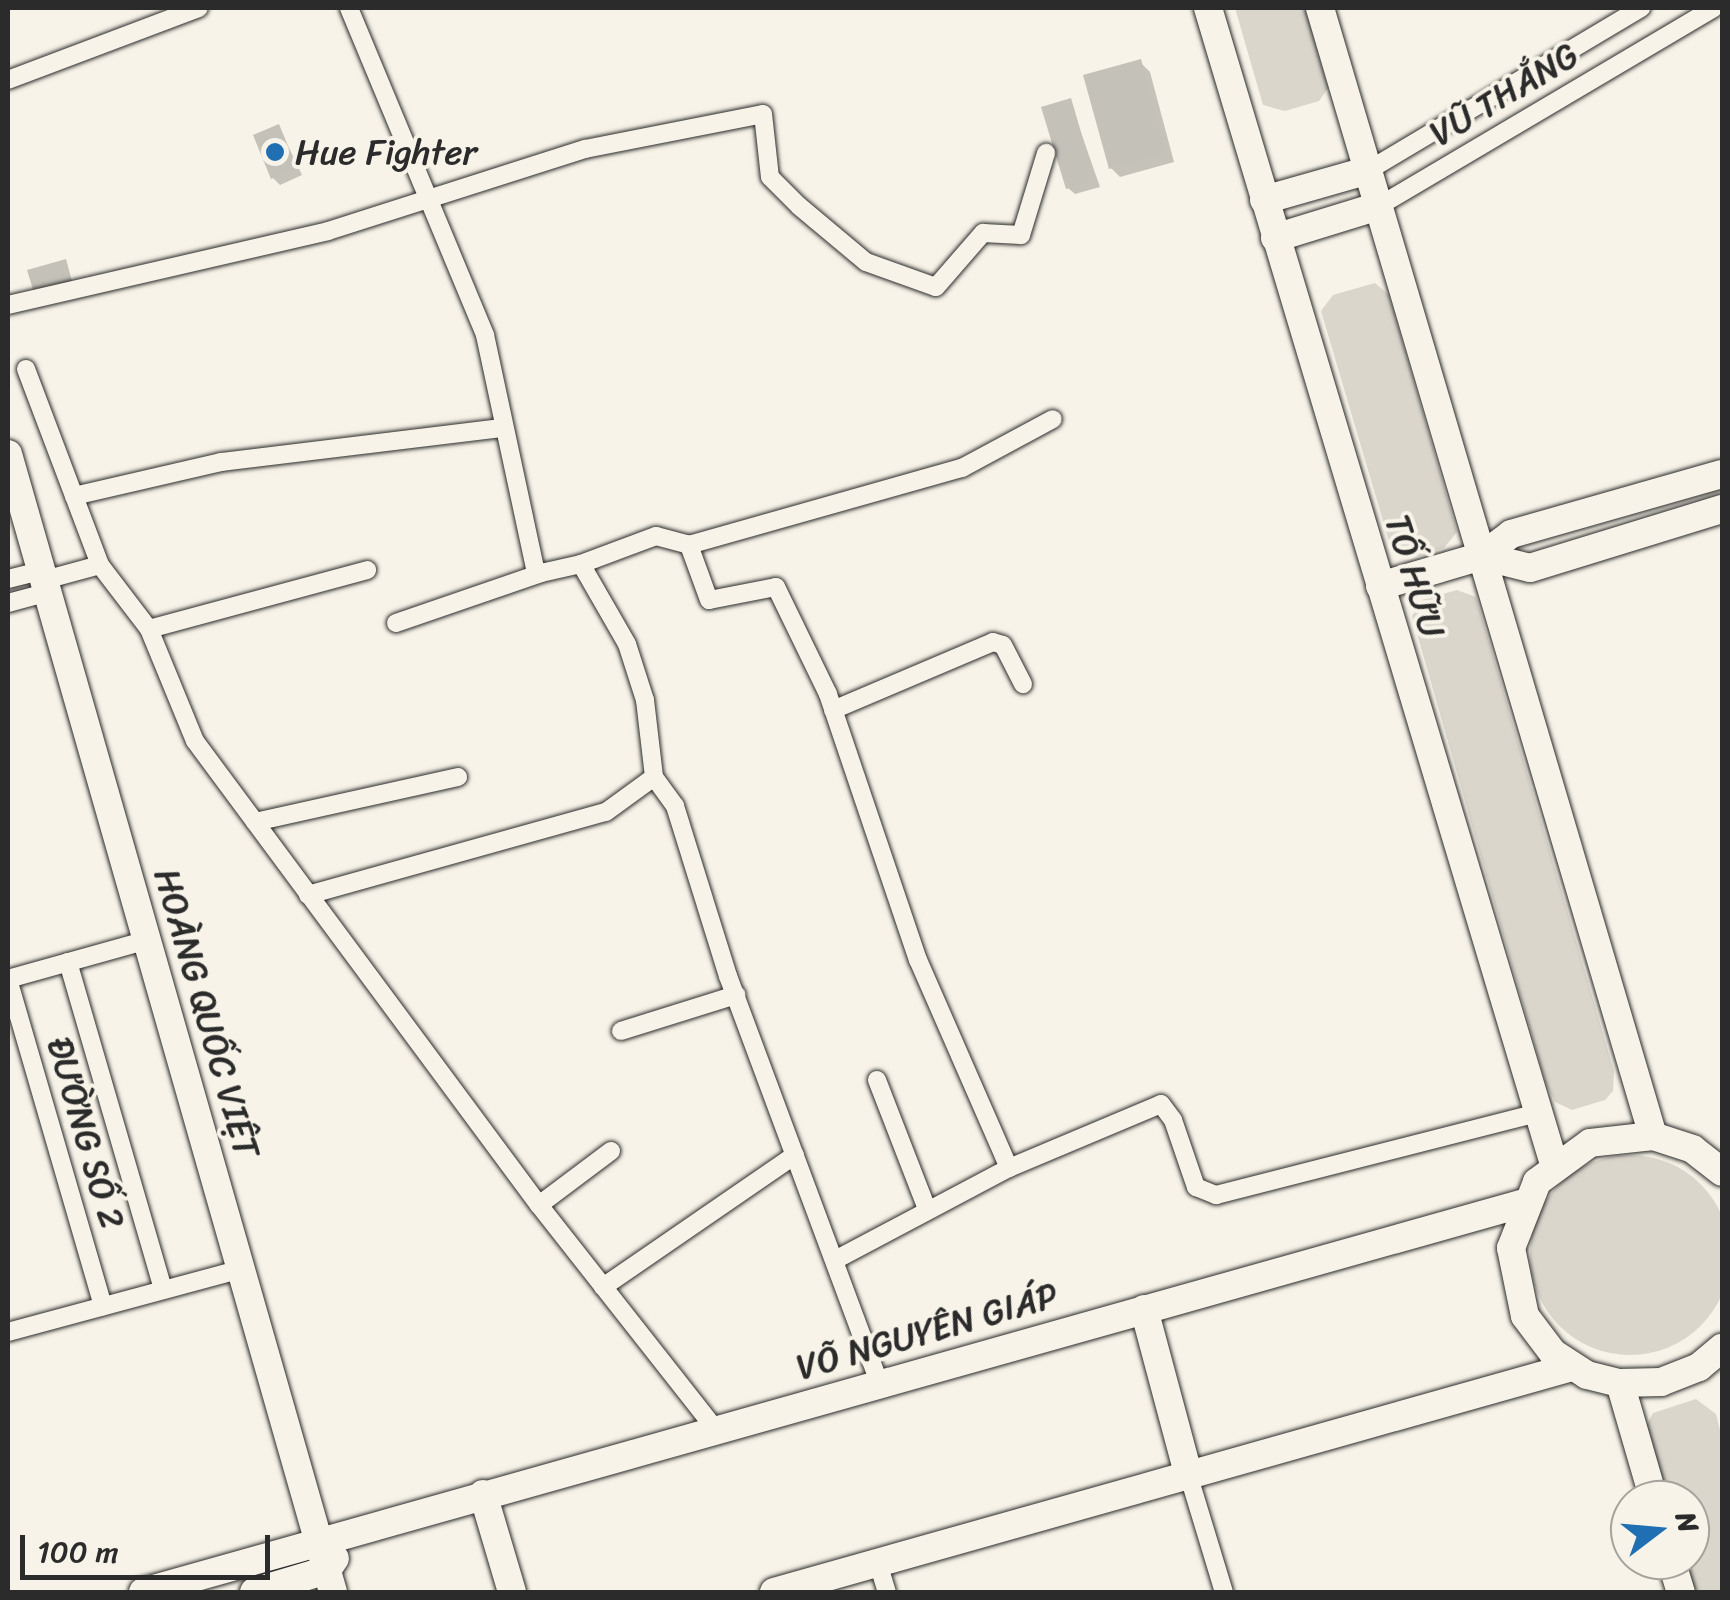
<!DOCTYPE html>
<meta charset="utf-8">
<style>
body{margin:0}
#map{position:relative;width:1730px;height:1600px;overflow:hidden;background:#f7f3e8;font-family:Sriracha,sans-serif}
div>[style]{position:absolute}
.green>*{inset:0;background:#dad6cc}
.round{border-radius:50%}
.shadow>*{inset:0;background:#0003}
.building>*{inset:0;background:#c4c1b9}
.roads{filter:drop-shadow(0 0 2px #2b2b2b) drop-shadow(0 0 2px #2b2b2b)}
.street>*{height:18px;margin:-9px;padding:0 9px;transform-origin:9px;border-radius:9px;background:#f7f3e8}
.secondary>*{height:28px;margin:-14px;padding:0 14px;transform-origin:14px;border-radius:14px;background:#f7f3e8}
.dots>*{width:28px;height:28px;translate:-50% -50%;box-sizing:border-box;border:5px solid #f7f3e8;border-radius:50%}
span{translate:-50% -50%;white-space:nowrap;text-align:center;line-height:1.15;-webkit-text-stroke:8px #f7f3e8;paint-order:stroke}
.street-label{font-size:35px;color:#2b2b2b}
.poi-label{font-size:35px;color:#2b2b2b}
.left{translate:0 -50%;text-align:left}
.frame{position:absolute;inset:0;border:10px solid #2b2b2b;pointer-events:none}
.north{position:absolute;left:1610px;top:1480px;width:100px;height:100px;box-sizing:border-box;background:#f7f3e8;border:2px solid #a5a39c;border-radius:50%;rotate:74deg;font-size:28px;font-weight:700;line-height:40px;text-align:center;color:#2b2b2b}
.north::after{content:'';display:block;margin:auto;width:35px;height:45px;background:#1f6fb2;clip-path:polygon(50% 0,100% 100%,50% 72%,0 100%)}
.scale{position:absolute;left:20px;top:1535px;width:250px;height:45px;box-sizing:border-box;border:5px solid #2b2b2b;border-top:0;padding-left:12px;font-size:30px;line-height:35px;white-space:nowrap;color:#2b2b2b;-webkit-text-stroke:8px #f7f3e8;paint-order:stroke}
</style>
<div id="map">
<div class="green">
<div style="clip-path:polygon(1235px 8px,1305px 8px,1328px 88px,1319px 101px,1285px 111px,1263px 105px)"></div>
<div style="clip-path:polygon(1375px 283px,1389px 295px,1457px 532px,1444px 548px,1411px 558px,1392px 551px,1321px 311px,1333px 295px)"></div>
<div style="clip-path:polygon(1457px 590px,1476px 597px,1614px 1071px,1613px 1091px,1605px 1100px,1572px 1110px,1555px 1102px,1546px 1084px,1412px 616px,1422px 600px)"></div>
<div class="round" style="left:1530px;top:1155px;width:200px;height:200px"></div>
<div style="clip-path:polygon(1696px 1399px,1716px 1414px,1722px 1438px,1722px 1592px,1692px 1592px,1682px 1560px,1690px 1560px,1690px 1500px,1665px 1500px,1644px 1430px,1653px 1413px)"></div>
</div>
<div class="shadow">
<div style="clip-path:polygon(1140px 62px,1150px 72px,1174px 162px,1120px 177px,1111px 168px)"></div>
<div style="clip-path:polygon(1070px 101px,1100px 187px,1075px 194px,1068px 188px)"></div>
<div style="clip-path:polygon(279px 127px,302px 175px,280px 185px,273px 178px)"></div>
</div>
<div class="building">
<div style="clip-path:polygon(1141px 59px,1166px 153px,1109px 169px,1083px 75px)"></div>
<div style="clip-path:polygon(1071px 98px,1095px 180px,1066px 189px,1041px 107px)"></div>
<div style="clip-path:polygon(279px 124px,297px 168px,271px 179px,253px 135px)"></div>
<div style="clip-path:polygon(66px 259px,73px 285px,35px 296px,27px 270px)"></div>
</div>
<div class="roads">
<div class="street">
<div style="left:349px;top:8px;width:354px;rotate:67.4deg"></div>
<div style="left:485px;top:335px;width:238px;rotate:77.9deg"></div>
<div style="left:535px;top:568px;width:8px;rotate:40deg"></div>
<div style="left:541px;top:573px;width:41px;rotate:-12.7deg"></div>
<div style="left:581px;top:564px;width:92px;rotate:60.1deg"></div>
<div style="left:627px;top:644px;width:59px;rotate:72.2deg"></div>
<div style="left:645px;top:700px;width:78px;rotate:83.3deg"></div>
<div style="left:654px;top:777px;width:36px;rotate:54deg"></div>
<div style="left:675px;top:806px;width:178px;rotate:72.7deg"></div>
<div style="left:728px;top:976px;width:433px;rotate:69.6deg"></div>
<div style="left:8px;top:80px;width:204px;rotate:-20.7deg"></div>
<div style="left:1369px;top:170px;width:317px;rotate:-30.8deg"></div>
<div style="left:1379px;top:206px;width:389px;rotate:-30.6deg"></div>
<div style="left:8px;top:305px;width:328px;rotate:-13deg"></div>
<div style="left:328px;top:231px;width:270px;rotate:-17.7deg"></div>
<div style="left:585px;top:149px;width:181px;rotate:-11.1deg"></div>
<div style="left:763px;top:114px;width:63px;rotate:83.7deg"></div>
<div style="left:770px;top:177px;width:41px;rotate:45deg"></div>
<div style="left:799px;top:206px;width:87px;rotate:39.9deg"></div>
<div style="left:866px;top:262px;width:74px;rotate:19.7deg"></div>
<div style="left:936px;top:287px;width:72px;rotate:-49deg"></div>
<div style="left:983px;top:233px;width:38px;rotate:3deg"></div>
<div style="left:1021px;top:235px;width:86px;rotate:-73deg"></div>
<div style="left:26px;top:369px;width:210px;rotate:69.3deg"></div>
<div style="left:74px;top:496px;width:151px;rotate:-13deg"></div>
<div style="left:221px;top:462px;width:284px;rotate:-6.9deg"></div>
<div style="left:581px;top:564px;width:80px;rotate:-20.5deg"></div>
<div style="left:656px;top:536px;width:34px;rotate:15deg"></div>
<div style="left:8px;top:579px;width:32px;rotate:-14deg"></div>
<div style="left:41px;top:581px;width:61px;rotate:-15.2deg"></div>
<div style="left:100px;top:565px;width:81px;rotate:52.6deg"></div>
<div style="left:149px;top:629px;width:121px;rotate:67.7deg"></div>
<div style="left:195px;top:741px;width:578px;rotate:53.45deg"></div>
<div style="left:539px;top:1205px;width:286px;rotate:51.8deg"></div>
<div style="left:8px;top:603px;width:38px;rotate:-15deg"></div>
<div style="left:396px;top:623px;width:153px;rotate:-19deg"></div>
<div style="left:149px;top:629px;width:226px;rotate:-15.1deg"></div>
<div style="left:833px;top:710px;width:174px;rotate:-23deg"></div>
<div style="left:993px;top:642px;width:10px;rotate:17deg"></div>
<div style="left:1003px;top:645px;width:44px;rotate:62.9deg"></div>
<div style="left:255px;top:822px;width:208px;rotate:-12.5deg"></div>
<div style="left:308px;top:895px;width:309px;rotate:-15.6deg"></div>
<div style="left:606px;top:812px;width:59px;rotate:-36.1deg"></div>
<div style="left:68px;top:962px;width:341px;rotate:73.8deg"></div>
<div style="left:8px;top:979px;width:341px;rotate:73.8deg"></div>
<div style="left:8px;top:979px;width:145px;rotate:-15.6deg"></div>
<div style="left:621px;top:1031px;width:121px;rotate:-17.4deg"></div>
<div style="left:877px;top:1080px;width:138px;rotate:68.8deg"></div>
<div style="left:1009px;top:1168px;width:227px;rotate:-113.6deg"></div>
<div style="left:918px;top:960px;width:281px;rotate:-108.7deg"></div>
<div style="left:828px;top:694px;width:119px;rotate:-115.9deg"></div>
<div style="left:776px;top:587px;width:68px;rotate:169deg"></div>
<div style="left:709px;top:600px;width:59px;rotate:-110deg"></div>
<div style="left:689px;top:545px;width:284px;rotate:-15.8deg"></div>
<div style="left:962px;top:468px;width:103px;rotate:-28.3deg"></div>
<div style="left:539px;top:1205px;width:90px;rotate:-36.9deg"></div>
<div style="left:835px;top:1260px;width:197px;rotate:-27.9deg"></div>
<div style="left:1009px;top:1168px;width:165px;rotate:-22.8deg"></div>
<div style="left:1161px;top:1104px;width:20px;rotate:53deg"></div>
<div style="left:1173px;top:1120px;width:71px;rotate:71.1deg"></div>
<div style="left:1196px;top:1187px;width:22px;rotate:22deg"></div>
<div style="left:1216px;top:1195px;width:331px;rotate:-14.3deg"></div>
<div style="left:603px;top:1287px;width:233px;rotate:-34.5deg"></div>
<div style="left:8px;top:1332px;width:242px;rotate:-15.1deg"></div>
<div style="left:1189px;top:1477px;width:120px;rotate:73.1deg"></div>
<div style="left:878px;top:1563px;width:30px;rotate:73deg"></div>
</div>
<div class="secondary">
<div style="left:1208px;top:8px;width:1207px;rotate:73.34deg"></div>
<div style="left:1320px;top:8px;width:1176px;rotate:73.55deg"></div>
<div style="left:1264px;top:200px;width:109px;rotate:-15.9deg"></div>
<div style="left:1275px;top:238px;width:109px;rotate:-17.1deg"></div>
<div style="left:8px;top:454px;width:1183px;rotate:74.06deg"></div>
<div style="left:1482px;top:556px;width:49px;rotate:14deg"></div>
<div style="left:1530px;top:568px;width:201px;rotate:-17.1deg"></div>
<div style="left:1380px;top:586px;width:106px;rotate:-16.4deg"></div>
<div style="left:1482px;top:556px;width:36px;rotate:-37deg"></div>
<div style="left:1511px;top:534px;width:219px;rotate:-15.9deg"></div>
<div style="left:1722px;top:1172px;width:37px;rotate:-142deg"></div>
<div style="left:1693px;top:1149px;width:42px;rotate:-162deg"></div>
<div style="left:1653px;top:1136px;width:63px;rotate:173.7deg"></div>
<div style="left:1590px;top:1143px;width:66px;rotate:143.7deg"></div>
<div style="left:1537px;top:1182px;width:71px;rotate:111.5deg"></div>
<div style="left:1511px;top:1248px;width:69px;rotate:78.4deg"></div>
<div style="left:1525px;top:1316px;width:46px;rotate:52.9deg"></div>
<div style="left:1553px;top:1353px;width:40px;rotate:32.9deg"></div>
<div style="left:1587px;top:1375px;width:34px;rotate:14deg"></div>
<div style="left:1620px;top:1383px;width:41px;rotate:-1.4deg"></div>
<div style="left:1661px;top:1382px;width:41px;rotate:-21.5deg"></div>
<div style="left:1699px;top:1367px;width:30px;rotate:-40deg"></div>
<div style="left:1144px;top:1309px;width:174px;rotate:75deg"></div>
<div style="left:1620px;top:1383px;width:122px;rotate:73.8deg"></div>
<div style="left:483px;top:1494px;width:102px;rotate:73.5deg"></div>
<div style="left:1671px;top:1560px;width:34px;rotate:73deg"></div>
<div style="left:143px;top:1592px;width:1435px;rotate:-15.73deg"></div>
<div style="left:254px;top:1592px;width:76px;rotate:-16.8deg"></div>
<div style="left:327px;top:1570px;width:14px;rotate:-56deg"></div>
<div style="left:774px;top:1592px;width:829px;rotate:-15.75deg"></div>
</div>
</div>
<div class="dots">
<div style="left:275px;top:152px;background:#1f6fb2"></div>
</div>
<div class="street-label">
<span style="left:1504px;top:94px;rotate:-31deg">VŨ THẮNG</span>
<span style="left:1415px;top:576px;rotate:73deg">TỐ HỮU</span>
<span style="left:207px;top:1013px;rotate:74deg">HOÀNG QUỐC VIỆT</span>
<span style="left:86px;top:1133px;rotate:74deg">ĐƯỜNG SỐ 2</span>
<span style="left:927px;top:1331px;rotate:-16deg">VÕ NGUYÊN GIÁP</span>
</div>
<div class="poi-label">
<span class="left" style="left:295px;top:152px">Hue Fighter</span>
</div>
<div class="frame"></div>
<div class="north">N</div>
<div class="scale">100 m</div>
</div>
